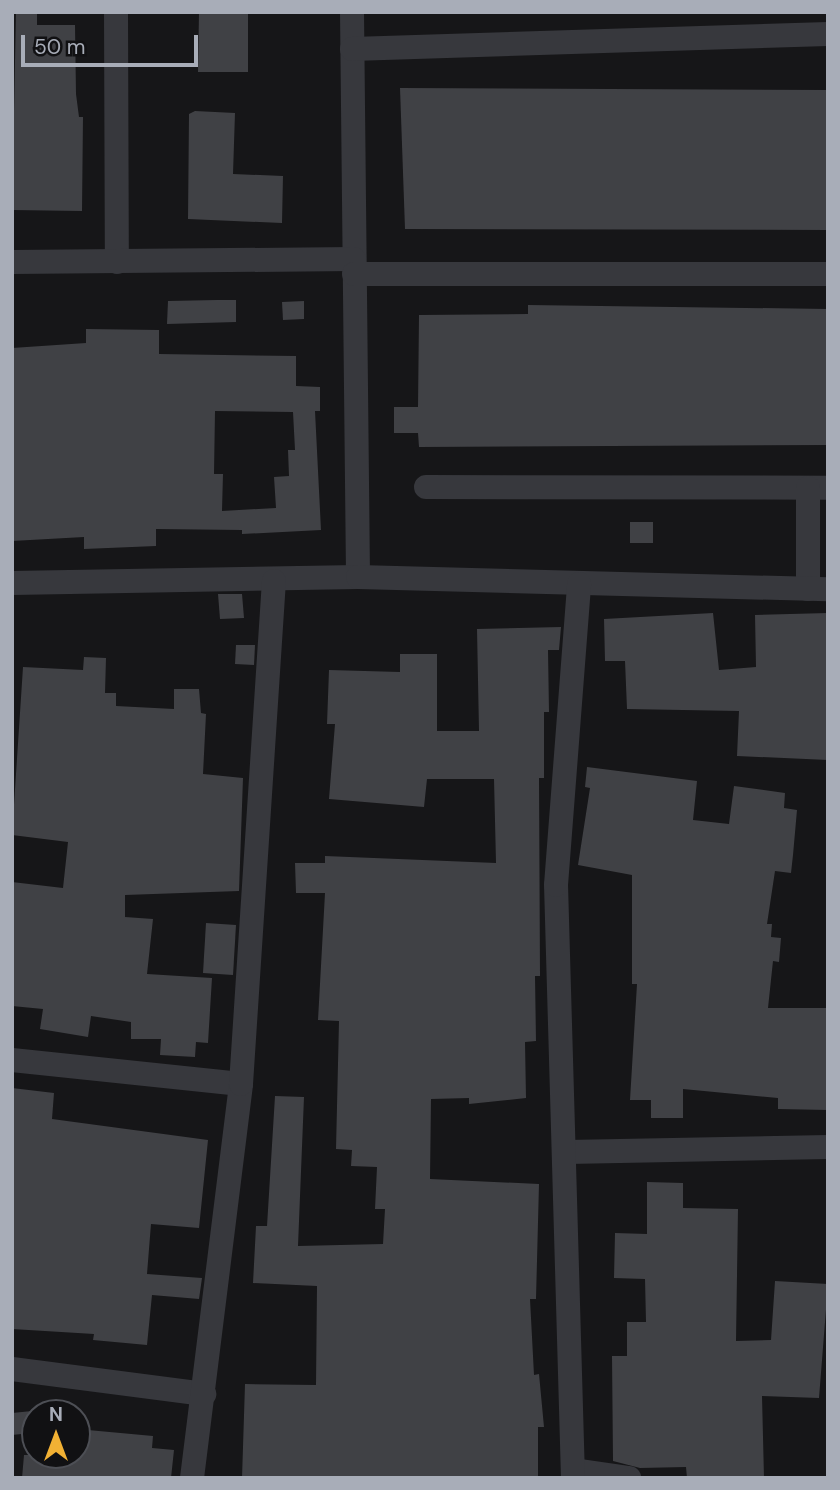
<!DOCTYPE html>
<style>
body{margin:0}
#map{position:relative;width:840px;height:1490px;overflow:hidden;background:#161618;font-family:"DM Sans",sans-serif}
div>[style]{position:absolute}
.building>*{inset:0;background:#404145}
.minor>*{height:24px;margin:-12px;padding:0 12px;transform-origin:12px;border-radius:12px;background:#37383d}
span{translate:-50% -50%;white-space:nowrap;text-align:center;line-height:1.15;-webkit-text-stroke:6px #111113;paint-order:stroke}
.frame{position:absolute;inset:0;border:14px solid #a8adb8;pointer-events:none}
.north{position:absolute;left:21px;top:1399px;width:70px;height:70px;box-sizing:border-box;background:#111113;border:2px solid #4d4f55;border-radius:50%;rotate:0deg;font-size:19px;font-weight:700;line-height:28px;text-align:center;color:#a8adb8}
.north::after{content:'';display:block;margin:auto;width:24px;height:32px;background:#f2b134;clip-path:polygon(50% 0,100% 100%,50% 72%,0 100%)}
.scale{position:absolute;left:21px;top:35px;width:177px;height:32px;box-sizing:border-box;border:4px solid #a8adb8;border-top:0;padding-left:9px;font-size:21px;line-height:24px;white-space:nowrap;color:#a8adb8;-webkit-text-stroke:5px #111113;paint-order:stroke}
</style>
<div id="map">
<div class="building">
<div style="clip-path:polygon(16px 12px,37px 12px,37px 25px,75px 25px,76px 94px,79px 117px,83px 117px,82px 211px,12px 210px)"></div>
<div style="clip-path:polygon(199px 12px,248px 12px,248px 72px,198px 72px)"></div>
<div style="clip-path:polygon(400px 88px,828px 90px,828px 230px,405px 229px)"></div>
<div style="clip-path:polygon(195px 111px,235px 113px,233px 174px,283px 176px,282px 223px,188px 219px,189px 114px)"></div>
<div style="clip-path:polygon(217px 300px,236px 300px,236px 322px,167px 324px,168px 301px)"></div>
<div style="clip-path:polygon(304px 301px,304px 319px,283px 320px,282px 302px)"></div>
<div style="clip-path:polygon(528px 305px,828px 309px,828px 445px,419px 447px,418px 433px,394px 433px,394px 407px,418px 407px,419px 315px,528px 314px)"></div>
<div style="clip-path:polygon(evenodd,86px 329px,159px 330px,159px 354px,296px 356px,296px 386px,320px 387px,320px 411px,315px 411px,321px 530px,242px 534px,242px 530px,156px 529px,156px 546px,84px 549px,84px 537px,12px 541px,12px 348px,86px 343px,86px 329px,215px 411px,293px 412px,295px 450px,288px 450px,289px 476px,274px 477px,276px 508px,222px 511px,223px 474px,214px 474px,215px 411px)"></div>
<div style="clip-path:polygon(630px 522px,653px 522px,653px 543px,630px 543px)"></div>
<div style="clip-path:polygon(218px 594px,242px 594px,244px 618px,220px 619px)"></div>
<div style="clip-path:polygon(713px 613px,719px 670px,756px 667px,755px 615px,828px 613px,828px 760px,737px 756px,739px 711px,627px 709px,625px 661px,605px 661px,604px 619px)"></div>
<div style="clip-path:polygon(561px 627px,559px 650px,548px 650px,549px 712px,544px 712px,544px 778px,539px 778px,540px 976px,535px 976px,536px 1041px,525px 1042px,526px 1098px,469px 1104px,469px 1098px,431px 1099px,430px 1179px,539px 1184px,536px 1299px,530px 1299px,534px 1375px,539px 1374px,544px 1427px,538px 1427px,538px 1478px,242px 1478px,245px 1384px,316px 1385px,317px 1286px,253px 1283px,256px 1226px,267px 1226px,275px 1096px,304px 1097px,298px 1246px,383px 1244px,385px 1209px,375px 1209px,377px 1167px,351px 1166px,352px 1150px,336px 1149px,339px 1021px,318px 1020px,325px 893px,296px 893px,295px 863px,325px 863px,325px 856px,496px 863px,494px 779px,427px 779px,424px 807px,329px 799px,335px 724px,327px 724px,329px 670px,400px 672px,400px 654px,437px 654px,437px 731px,479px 731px,477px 629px)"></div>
<div style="clip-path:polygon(236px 645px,255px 645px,254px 665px,235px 664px)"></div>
<div style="clip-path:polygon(84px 657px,106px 658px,105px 693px,116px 693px,116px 706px,174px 709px,174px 689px,199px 689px,201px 713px,206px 714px,203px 774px,243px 778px,239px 891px,125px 895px,125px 917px,153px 919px,147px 974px,212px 978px,208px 1043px,196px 1042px,195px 1057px,160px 1055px,161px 1039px,131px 1039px,131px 1022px,91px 1016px,88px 1037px,40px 1029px,43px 1009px,12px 1006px,12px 882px,63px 888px,68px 842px,12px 835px,23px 667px,83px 670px)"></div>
<div style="clip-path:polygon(587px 767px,697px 781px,693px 820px,729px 824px,734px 786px,785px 793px,784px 808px,797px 810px,793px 855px,791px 873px,775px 871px,767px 924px,772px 924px,771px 937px,781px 938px,779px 962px,773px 961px,768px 1008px,828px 1008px,828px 1110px,778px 1109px,778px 1098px,683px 1089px,683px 1118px,651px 1118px,651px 1100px,630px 1100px,637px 984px,632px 984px,632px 875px,578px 865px,590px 788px,585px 787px)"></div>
<div style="clip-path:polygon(206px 923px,236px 925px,233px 975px,203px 973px)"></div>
<div style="clip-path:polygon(12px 1088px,54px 1093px,52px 1119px,208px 1140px,199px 1228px,151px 1224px,147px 1274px,202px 1278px,199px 1299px,152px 1295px,147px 1345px,93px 1340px,94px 1334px,12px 1329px)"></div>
<div style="clip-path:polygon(647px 1182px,683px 1183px,683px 1208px,738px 1209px,736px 1341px,771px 1340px,775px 1281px,828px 1284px,819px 1398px,762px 1396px,764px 1478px,687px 1478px,686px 1467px,640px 1468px,613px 1461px,612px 1356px,627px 1356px,627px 1322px,646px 1322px,645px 1279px,614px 1278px,615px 1233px,647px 1234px)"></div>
<div style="clip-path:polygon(32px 1411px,31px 1433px,12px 1435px,12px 1413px)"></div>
<div style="clip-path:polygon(77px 1429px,153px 1436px,152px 1448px,174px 1450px,171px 1478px,22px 1478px,24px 1455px,77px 1455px)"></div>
</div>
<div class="minor">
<div style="left:116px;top:12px;width:250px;rotate:89.8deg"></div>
<div style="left:352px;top:12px;width:565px;rotate:89.39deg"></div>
<div style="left:352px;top:49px;width:476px;rotate:-1.8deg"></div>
<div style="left:12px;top:262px;width:342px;rotate:-0.5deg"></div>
<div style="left:354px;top:274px;width:474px"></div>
<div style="left:426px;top:487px;width:402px;rotate:0.1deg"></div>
<div style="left:808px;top:488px;width:101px;rotate:90deg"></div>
<div style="left:12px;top:583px;width:346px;rotate:-1deg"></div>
<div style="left:358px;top:577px;width:470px;rotate:1.5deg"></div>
<div style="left:12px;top:1060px;width:230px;rotate:6deg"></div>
<div style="left:567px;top:1152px;width:261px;rotate:-1.1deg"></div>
<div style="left:12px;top:1369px;width:194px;rotate:7.4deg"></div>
<div style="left:574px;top:1470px;width:56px;rotate:8.3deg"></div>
<div style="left:192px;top:1478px;width:397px;rotate:-82.9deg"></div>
<div style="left:241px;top:1084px;width:504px;rotate:-86.25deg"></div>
<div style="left:573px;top:1478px;width:593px;rotate:-91.64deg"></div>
<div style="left:556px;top:885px;width:302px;rotate:-85.6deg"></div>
</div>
<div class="frame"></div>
<div class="north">N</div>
<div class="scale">50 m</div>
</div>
